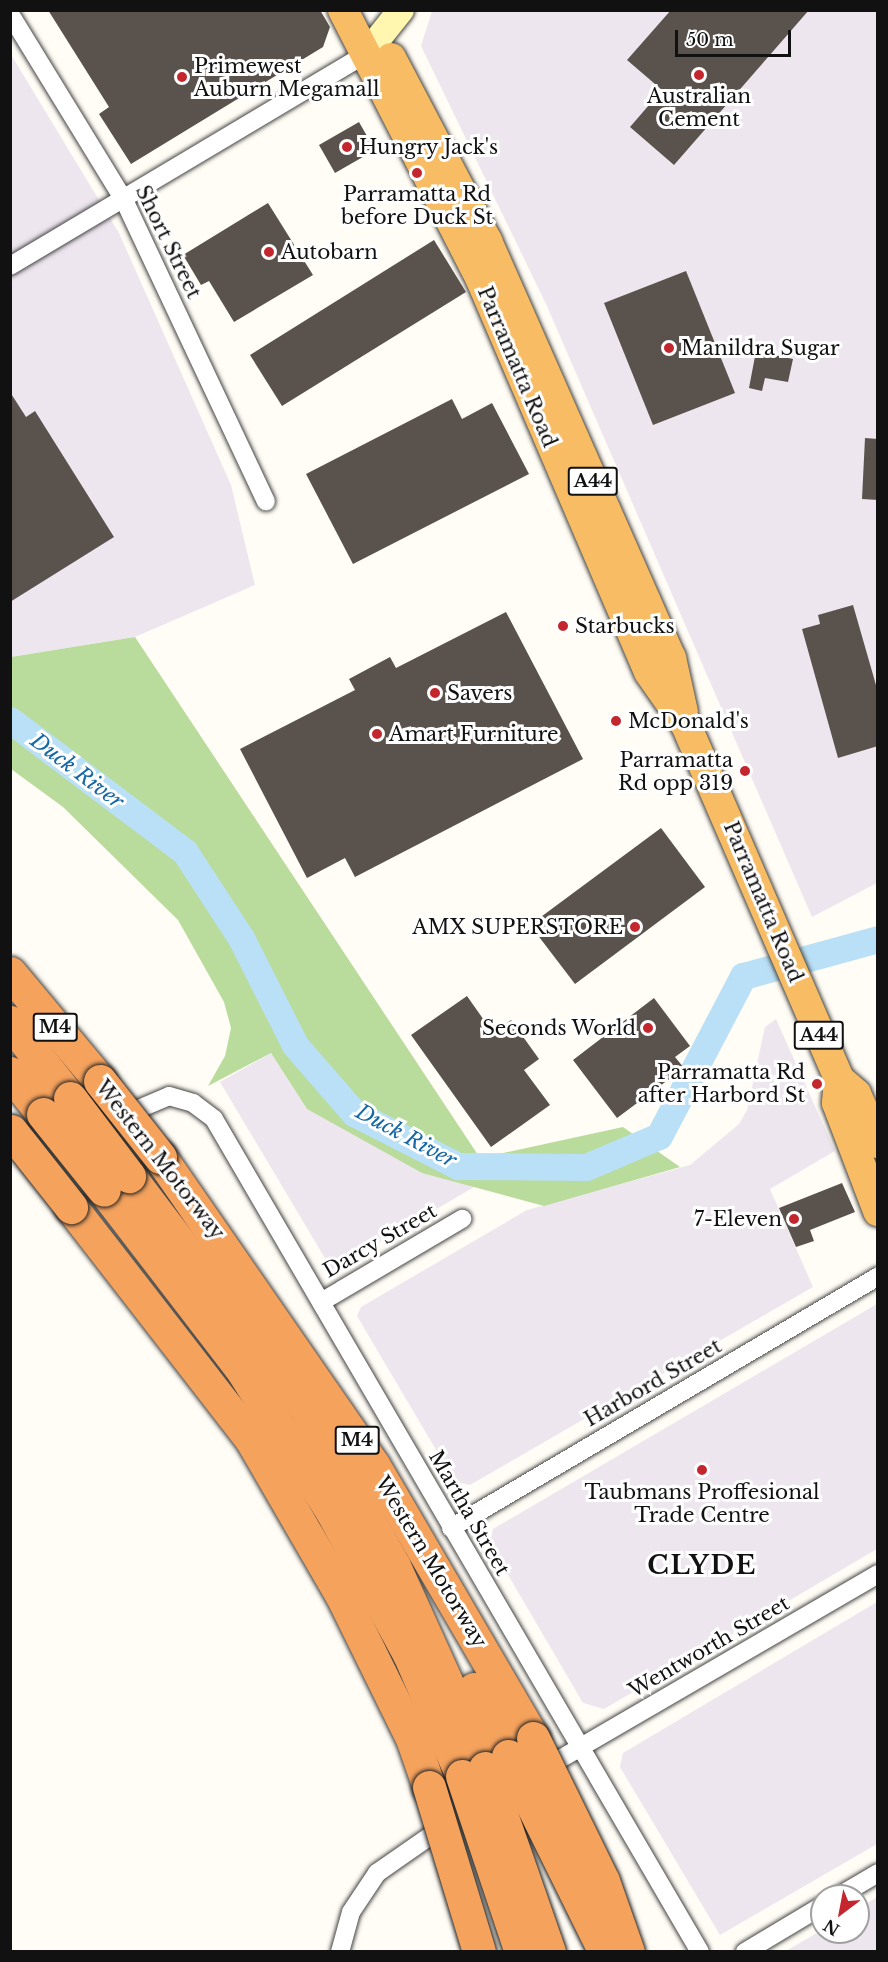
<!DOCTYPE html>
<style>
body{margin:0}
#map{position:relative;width:888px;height:1962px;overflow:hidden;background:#fffdf5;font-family:"Libre Baskerville",serif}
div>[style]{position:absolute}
.industrial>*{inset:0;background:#eee6ef}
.forest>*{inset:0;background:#b9dc9c}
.river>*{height:27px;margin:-13.5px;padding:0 13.5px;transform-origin:13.5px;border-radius:13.5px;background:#b9e0f7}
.building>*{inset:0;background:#5a524d}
.roads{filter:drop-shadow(0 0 2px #444) drop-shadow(0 0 2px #444)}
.minor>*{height:18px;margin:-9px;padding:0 9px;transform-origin:9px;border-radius:9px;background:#fff}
.secondary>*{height:26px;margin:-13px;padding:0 13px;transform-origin:13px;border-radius:13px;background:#fff6b0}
.trunk>*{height:30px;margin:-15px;padding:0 15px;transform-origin:15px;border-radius:15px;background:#f7bc64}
.motorway>*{height:33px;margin:-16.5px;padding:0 16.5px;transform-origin:16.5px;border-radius:16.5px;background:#f5a25d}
.bridges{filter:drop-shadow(0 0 2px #222) drop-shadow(0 0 2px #222)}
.motorway-bridge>*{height:33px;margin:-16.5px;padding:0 16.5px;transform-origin:16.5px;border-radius:16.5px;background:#f5a25d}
.dots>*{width:16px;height:16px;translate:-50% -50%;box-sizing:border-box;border:3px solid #fff;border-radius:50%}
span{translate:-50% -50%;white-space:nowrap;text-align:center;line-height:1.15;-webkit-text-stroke:6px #fff;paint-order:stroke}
.shield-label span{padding:2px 4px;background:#fff;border:2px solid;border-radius:4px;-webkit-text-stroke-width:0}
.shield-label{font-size:18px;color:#111;font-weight:700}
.poi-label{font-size:20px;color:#111}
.left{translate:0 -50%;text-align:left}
.right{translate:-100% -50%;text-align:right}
.street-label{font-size:20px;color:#111}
.water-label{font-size:21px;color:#1768a6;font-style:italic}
.district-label{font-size:26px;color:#111;font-weight:700;letter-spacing:1.5px}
.frame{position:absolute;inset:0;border:12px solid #111;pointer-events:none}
.north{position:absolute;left:810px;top:1884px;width:60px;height:60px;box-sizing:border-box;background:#fff;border:2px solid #a0a0a0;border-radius:50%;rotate:212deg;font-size:16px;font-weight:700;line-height:24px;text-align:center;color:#111}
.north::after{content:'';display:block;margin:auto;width:21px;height:27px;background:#c4262e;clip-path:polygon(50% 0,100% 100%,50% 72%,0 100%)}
.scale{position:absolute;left:675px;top:30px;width:116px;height:27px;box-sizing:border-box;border:3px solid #111;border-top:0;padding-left:8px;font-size:18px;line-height:21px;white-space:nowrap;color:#111;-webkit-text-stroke:4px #fff;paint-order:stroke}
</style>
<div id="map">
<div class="industrial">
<div style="clip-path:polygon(432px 11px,877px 11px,877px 883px,812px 917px,546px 304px,421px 46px)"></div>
<div style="clip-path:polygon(10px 53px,119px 233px,231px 485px,255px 585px,135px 637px,11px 657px)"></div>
<div style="clip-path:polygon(776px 1019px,835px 1151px,770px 1189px,813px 1287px,470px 1485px,455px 1482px,357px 1316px,361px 1307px,527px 1210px,690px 1165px,739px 1124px,747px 1110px,765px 1027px)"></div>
<div style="clip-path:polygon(271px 1053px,307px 1109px,481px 1183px,332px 1270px,220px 1082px)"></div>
<div style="clip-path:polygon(877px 1304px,877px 1549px,604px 1709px,583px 1703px,490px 1544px,493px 1529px)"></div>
<div style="clip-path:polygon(877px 1602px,877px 1844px,720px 1935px,620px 1767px,623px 1753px)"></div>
<div style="clip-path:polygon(877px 1897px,877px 1951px,786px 1951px,822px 1930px,858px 1932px,858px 1909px)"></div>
</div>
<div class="forest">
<div style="clip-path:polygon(135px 637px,480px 1158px,623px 1127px,680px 1167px,544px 1206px,422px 1173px,307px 1109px,271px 1053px,208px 1086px,225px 1056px,231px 1028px,224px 1002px,178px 920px,63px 807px,11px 769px,11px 657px)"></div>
</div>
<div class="river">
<div style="left:10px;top:720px;width:219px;rotate:37deg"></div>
<div style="left:185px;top:852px;width:103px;rotate:56.9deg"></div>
<div style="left:241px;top:938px;width:120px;rotate:63.2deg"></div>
<div style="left:295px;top:1045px;width:90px;rotate:49.1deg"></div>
<div style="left:354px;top:1113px;width:117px;rotate:27deg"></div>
<div style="left:458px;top:1166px;width:128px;rotate:0.4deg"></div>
<div style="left:586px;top:1167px;width:79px;rotate:-23deg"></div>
<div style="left:659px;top:1136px;width:181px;rotate:-62.3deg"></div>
<div style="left:743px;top:976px;width:140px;rotate:-15.3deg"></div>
</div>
<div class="building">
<div style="clip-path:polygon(48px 10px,320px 10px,330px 27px,323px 47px,131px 164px,99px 114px,109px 107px)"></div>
<div style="clip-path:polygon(671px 10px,809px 10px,674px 165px,630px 127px,662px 90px,627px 60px)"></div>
<div style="clip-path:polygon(359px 122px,375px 150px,335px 173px,319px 145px)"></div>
<div style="clip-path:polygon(268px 203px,313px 275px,234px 322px,209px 281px,201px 285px,183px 255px)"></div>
<div style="clip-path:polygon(434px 240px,466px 292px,282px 406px,250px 355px)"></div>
<div style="clip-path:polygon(686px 271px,735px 393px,653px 425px,604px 303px)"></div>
<div style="clip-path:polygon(756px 351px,793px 359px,788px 382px,765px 378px,762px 391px,749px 388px)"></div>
<div style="clip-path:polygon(10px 392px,26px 417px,35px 411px,114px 537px,10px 602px)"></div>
<div style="clip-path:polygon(452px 399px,462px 419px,492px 403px,529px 474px,353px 564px,306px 474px)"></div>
<div style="clip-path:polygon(865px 438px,878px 439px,878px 500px,862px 499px)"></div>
<div style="clip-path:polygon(853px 605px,878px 692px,878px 746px,838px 758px,802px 629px,820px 624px,818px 615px)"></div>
<div style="clip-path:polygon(506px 612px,583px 759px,355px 877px,345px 858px,307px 878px,240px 749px,355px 690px,349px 679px,390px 657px,396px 668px)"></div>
<div style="clip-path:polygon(661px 828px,705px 887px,575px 984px,530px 925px)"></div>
<div style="clip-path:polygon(467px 996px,493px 1033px,511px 1020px,539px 1059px,524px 1070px,550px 1105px,491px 1147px,411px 1035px)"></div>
<div style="clip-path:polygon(654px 998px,690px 1046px,675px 1057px,684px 1068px,617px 1118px,573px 1060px)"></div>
<div style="clip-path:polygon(842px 1183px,855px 1212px,810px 1230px,814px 1241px,796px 1247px,779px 1208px)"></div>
</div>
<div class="roads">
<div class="minor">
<div style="left:10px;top:14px;width:220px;rotate:58.5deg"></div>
<div style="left:125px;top:202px;width:331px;rotate:64.8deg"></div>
<div style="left:10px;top:266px;width:414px;rotate:-30.8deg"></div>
<div style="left:141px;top:1108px;width:30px;rotate:-23deg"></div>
<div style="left:169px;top:1096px;width:25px;rotate:16deg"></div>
<div style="left:193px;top:1103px;width:26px;rotate:37deg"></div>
<div style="left:214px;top:1119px;width:964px;rotate:59.74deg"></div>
<div style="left:321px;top:1302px;width:164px;rotate:-30.5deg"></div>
<div style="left:451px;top:1528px;width:496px;rotate:-30.5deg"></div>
<div style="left:562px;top:1758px;width:366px;rotate:-30.2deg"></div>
<div style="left:839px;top:1896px;width:45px;rotate:-30.5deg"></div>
<div style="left:340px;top:1952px;width:41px;rotate:-74.6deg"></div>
<div style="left:351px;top:1912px;width:47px;rotate:-56.3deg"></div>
<div style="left:377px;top:1873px;width:65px;rotate:-34.9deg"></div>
<div style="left:745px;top:1952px;width:90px;rotate:-30.9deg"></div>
</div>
<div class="secondary">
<div style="left:366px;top:54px;width:56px;rotate:-51.5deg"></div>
</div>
<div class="trunk">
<div style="left:343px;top:10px;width:303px;rotate:62.9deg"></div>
<div style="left:481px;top:280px;width:426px;rotate:66.8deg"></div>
<div style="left:649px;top:672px;width:65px;rotate:55.1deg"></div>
<div style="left:686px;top:725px;width:386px;rotate:66.6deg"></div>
<div style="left:839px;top:1079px;width:23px;rotate:41deg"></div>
<div style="left:856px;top:1094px;width:54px;rotate:65.8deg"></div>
<div style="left:391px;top:58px;width:207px;rotate:62.3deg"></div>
<div style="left:487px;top:241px;width:456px;rotate:66.2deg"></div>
<div style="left:671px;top:658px;width:55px;rotate:77.5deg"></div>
<div style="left:839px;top:1079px;width:24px;rotate:95deg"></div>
<div style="left:837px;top:1103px;width:116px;rotate:69.2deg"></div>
</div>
<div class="motorway">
<div style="left:10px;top:973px;width:141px;rotate:50.2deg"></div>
<div style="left:10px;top:1022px;width:97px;rotate:51.7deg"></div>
<div style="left:10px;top:1073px;width:53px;rotate:51.2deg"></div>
<div style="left:160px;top:1157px;width:376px;rotate:55.3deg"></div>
<div style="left:374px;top:1466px;width:315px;rotate:59.7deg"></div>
<div style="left:129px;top:1176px;width:291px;rotate:52.8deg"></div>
<div style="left:305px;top:1408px;width:181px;rotate:60.6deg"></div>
<div style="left:394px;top:1566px;width:222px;rotate:65.7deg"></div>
<div style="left:104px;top:1190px;width:223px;rotate:52.5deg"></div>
<div style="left:240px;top:1367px;width:169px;rotate:57.5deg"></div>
<div style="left:331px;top:1510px;width:164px;rotate:61.6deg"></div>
<div style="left:409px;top:1654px;width:133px;rotate:66.5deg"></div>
<div style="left:71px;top:1207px;width:294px;rotate:52.2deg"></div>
<div style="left:251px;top:1439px;width:179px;rotate:59.9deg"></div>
<div style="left:341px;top:1594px;width:161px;rotate:63.8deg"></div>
<div style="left:412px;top:1738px;width:52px;rotate:70.9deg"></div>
<div style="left:474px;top:1689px;width:75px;rotate:63.1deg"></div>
</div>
</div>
<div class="bridges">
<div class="motorway-bridge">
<div style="left:100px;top:1081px;width:97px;rotate:51.7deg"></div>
<div style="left:70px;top:1098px;width:98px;rotate:52.9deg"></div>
<div style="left:43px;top:1114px;width:97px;rotate:51.2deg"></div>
<div style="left:11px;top:1131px;width:97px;rotate:51.7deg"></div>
<div style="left:533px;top:1738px;width:159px;rotate:63.9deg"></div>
<div style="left:603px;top:1881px;width:75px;rotate:70.6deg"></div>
<div style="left:508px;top:1756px;width:219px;rotate:63.7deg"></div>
<div style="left:485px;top:1768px;width:195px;rotate:70.8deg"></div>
<div style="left:462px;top:1776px;width:186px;rotate:71.5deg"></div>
<div style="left:429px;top:1787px;width:172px;rotate:73.1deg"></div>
</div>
</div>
<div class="dots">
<div style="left:699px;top:75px;background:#c4262e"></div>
<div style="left:182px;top:77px;background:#c4262e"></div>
<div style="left:347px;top:147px;background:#c4262e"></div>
<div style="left:417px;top:173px;background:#c4262e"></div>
<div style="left:269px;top:252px;background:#c4262e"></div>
<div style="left:669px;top:348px;background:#c4262e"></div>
<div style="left:563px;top:626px;background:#c4262e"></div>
<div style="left:435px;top:693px;background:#c4262e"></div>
<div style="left:616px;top:721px;background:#c4262e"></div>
<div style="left:377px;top:734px;background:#c4262e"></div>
<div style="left:745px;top:771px;background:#c4262e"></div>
<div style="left:635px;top:927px;background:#c4262e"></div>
<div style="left:648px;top:1028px;background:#c4262e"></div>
<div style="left:817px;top:1084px;background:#c4262e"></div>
<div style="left:794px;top:1219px;background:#c4262e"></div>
<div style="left:702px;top:1470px;background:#c4262e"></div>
</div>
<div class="shield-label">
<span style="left:593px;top:481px">A44</span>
<span style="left:55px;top:1027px">M4</span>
<span style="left:819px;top:1035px">A44</span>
<span style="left:357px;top:1440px">M4</span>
</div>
<div class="poi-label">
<span class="left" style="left:194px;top:78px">Primewest<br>Auburn Megamall</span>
<span style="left:699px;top:108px">Australian<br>Cement</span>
<span class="left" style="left:359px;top:147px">Hungry Jack's</span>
<span style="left:417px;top:206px">Parramatta Rd<br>before Duck St</span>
<span class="left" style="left:281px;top:252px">Autobarn</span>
<span class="left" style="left:681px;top:348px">Manildra Sugar</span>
<span class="left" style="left:575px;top:626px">Starbucks</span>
<span class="left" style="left:447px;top:693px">Savers</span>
<span class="left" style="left:628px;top:721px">McDonald's</span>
<span class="left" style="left:389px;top:734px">Amart Furniture</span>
<span class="right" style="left:733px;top:772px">Parramatta<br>Rd opp 319</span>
<span class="right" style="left:623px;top:927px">AMX SUPERSTORE</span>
<span class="right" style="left:636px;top:1028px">Seconds World</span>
<span class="right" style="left:805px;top:1084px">Parramatta Rd<br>after Harbord St</span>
<span class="right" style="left:782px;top:1219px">7-Eleven</span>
<span style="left:702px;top:1504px">Taubmans Proffesional<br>Trade Centre</span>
</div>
<div class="street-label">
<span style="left:168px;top:242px;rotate:64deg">Short Street</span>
<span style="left:517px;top:367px;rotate:67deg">Parramatta Road</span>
<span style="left:763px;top:902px;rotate:67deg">Parramatta Road</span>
<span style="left:160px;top:1160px;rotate:52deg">Western Motorway</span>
<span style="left:380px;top:1241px;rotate:-30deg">Darcy Street</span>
<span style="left:653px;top:1383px;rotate:-30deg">Harbord Street</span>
<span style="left:469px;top:1513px;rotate:60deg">Martha Street</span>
<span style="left:431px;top:1562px;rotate:59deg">Western Motorway</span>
<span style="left:709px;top:1647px;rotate:-30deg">Wentworth Street</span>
</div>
<div class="water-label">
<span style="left:77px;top:771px;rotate:37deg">Duck River</span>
<span style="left:406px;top:1136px;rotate:28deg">Duck River</span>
</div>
<div class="district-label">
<span style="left:702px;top:1566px">CLYDE</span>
</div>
<div class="frame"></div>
<div class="north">N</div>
<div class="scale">50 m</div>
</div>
